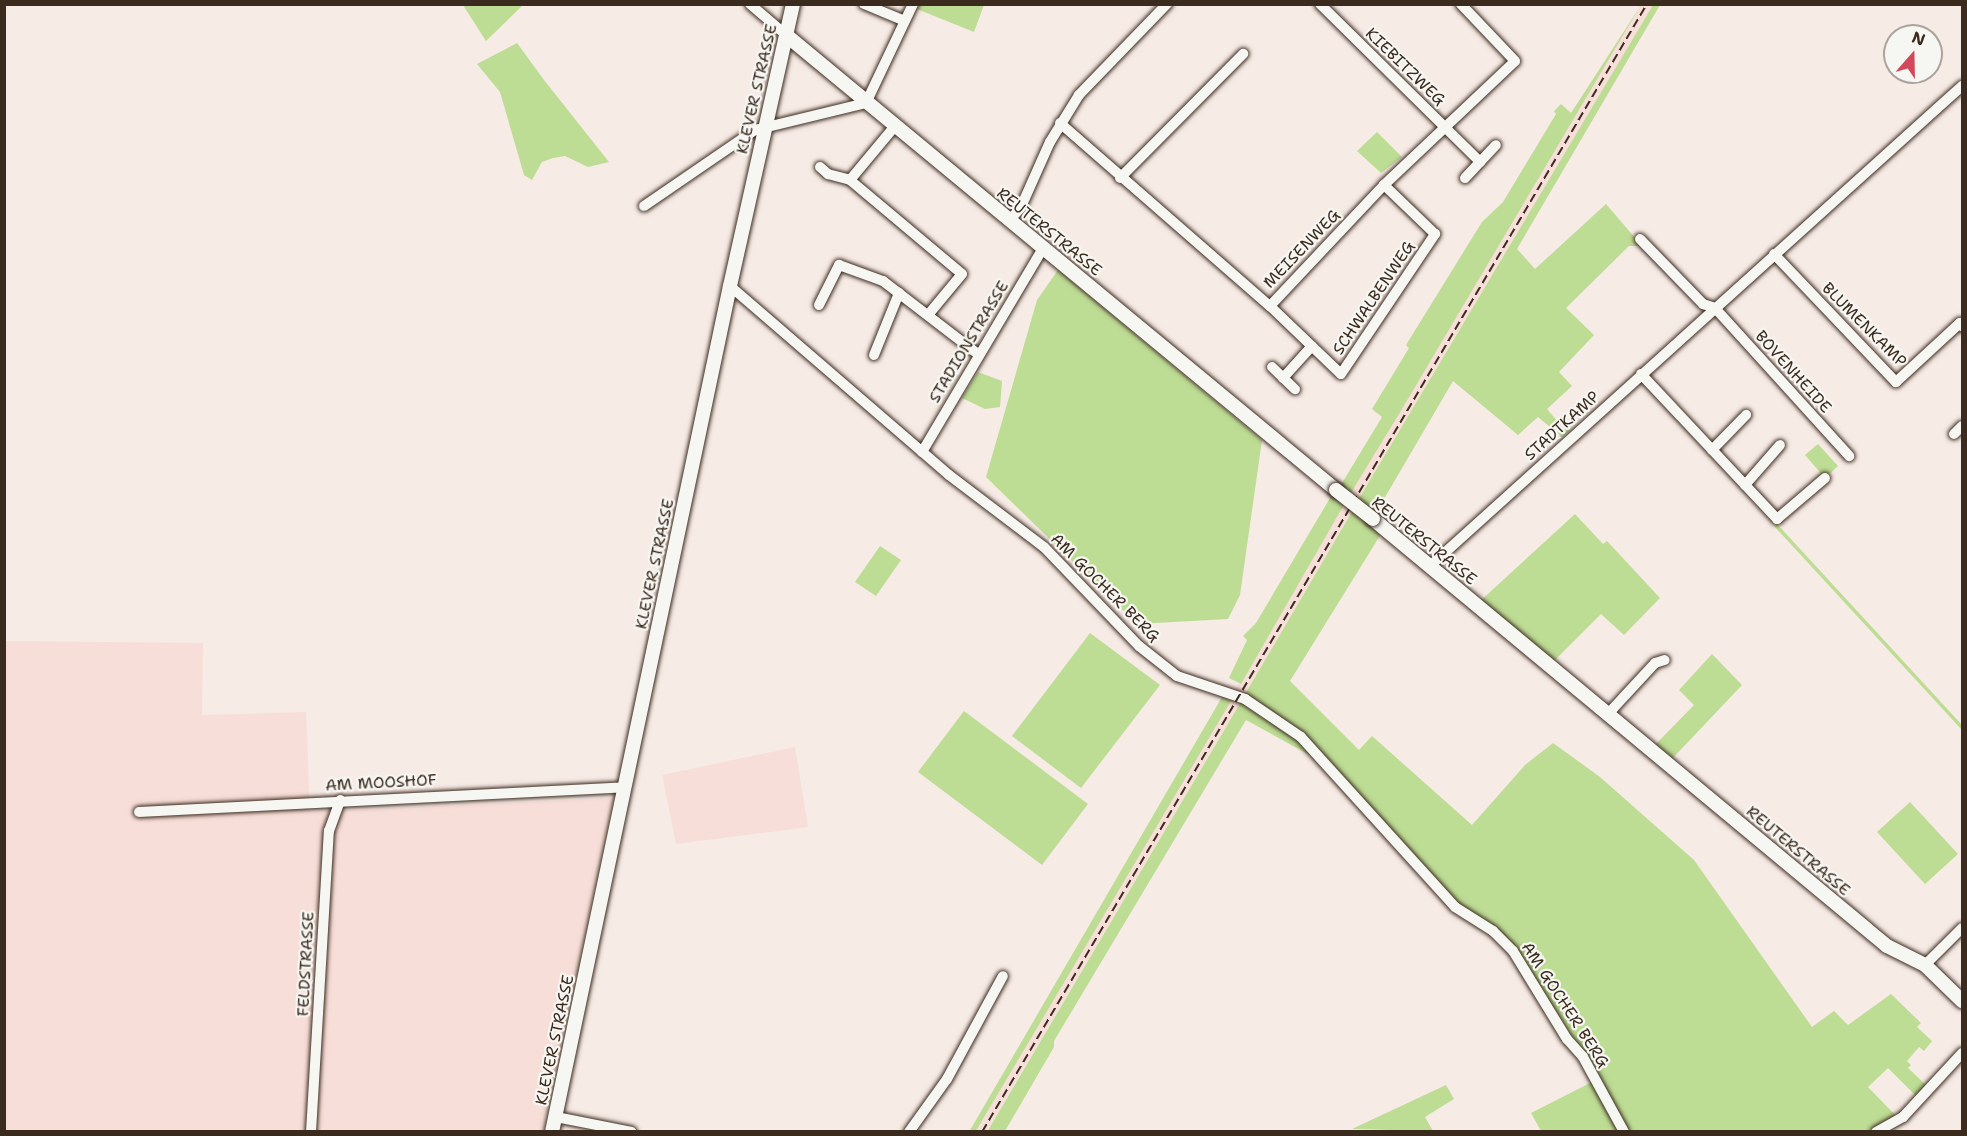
<!DOCTYPE html>
<style>
body{margin:0}
#map{position:relative;width:1967px;height:1136px;overflow:hidden;background:#f7ebe6;font-family:"Shantell Sans",sans-serif}
div>[style]{position:absolute}
.built>*{inset:0;background:#f8ded8}
.green>*{inset:0;background:#bddc94}
.roads{filter:drop-shadow(0 0 2px #3b2a1e) drop-shadow(0 0 2px #3b2a1e)}
.street>*{height:10px;margin:-5px;padding:0 5px;transform-origin:5px;border-radius:5px;background:#f6f6f2}
.secondary>*{height:14px;margin:-7px;padding:0 7px;transform-origin:7px;border-radius:7px;background:#f6f6f2}
.rail>*{height:2px;margin-top:-1px;transform-origin:0;background:repeating-linear-gradient(90deg,#3b2a1e 0 9px,transparent 0 13.5px)}
.bridges{filter:drop-shadow(0 0 2px #3b2a1e) drop-shadow(0 0 2px #3b2a1e)}
.secondary-bridge>*{height:14px;margin:-7px;padding:0 7px;transform-origin:7px;border-radius:7px;background:#f6f6f2}
span{translate:-50% -50%;white-space:nowrap;text-align:center;line-height:1.15;-webkit-text-stroke:4.5px #f6f6f2;paint-order:stroke}
.street-label{font-size:16px;color:#3b2a1e}
.frame{position:absolute;inset:0;border:6px solid #3b2a1e;pointer-events:none}
.north{position:absolute;left:1883px;top:24px;width:60px;height:60px;box-sizing:border-box;background:#f6f6f2;border:2px solid #aba49d;border-radius:50%;rotate:20deg;font-size:16px;font-weight:700;line-height:24px;text-align:center;color:#3b2a1e}
.north::after{content:'';display:block;margin:auto;width:21px;height:27px;background:#d1495b;clip-path:polygon(50% 0,100% 100%,50% 72%,0 100%)}
</style>
<div id="map">
<div class="built">
<div style="clip-path:polygon(1641px 5px,1653px 5px,1357px 502px,1349px 496px)"></div>
<div style="clip-path:polygon(1345px 503px,1353px 510px,1249px 688px,987px 1131px,976px 1132px)"></div>
<div style="clip-path:polygon(5px 641px,203px 643px,202px 715px,306px 712px,310px 812px,614px 798px,543px 1131px,5px 1132px)"></div>
<div style="clip-path:polygon(795px 747px,808px 827px,676px 844px,662px 775px)"></div>
</div>
<div class="green">
<div style="clip-path:polygon(463px 5px,523px 5px,486px 41px)"></div>
<div style="clip-path:polygon(919px 5px,919px 4px,984px 5px,974px 32px,917px 9px)"></div>
<div style="clip-path:polygon(1641px 5px,1402px 409px,1349px 496px,1339px 488px,1382px 417px,1372px 409px,1409px 348px,1406px 345px,1482px 222px,1503px 202px,1556px 114px,1554px 111px,1561px 104px,1571px 113px)"></div>
<div style="clip-path:polygon(1653px 5px,1660px 5px,1517px 249px,1535px 269px,1606px 204px,1642px 246px,1629px 246px,1566px 308px,1594px 335px,1559px 372px,1572px 386px,1547px 409px,1564px 429px,1571px 430px,1562px 437px,1538px 417px,1518px 435px,1453px 381px,1374px 516px,1357px 502px)"></div>
<div style="clip-path:polygon(517px 43px,544px 80px,609px 162px,588px 167px,565px 156px,553px 158px,542px 162px,532px 180px,524px 175px,500px 92px,477px 64px)"></div>
<div style="clip-path:polygon(1377px 132px,1402px 157px,1381px 173px,1357px 151px)"></div>
<div style="clip-path:polygon(1058px 270px,1262px 440px,1240px 595px,1228px 619px,1137px 624px,986px 477px,1037px 300px)"></div>
<div style="clip-path:polygon(978px 372px,1002px 381px,1000px 407px,985px 409px,962px 398px)"></div>
<div style="clip-path:polygon(1818px 444px,1838px 466px,1825px 478px,1805px 455px)"></div>
<div style="clip-path:polygon(1333px 493px,1345px 503px,1241px 684px,1229px 678px,1247px 640px,1243px 636px,1256px 623px)"></div>
<div style="clip-path:polygon(1353px 510px,1381px 534px,1290px 681px,1359px 750px,1372px 736px,1472px 825px,1525px 765px,1553px 743px,1600px 777px,1694px 860px,1812px 1027px,1834px 1011px,1848px 1025px,1891px 994px,1921px 1023px,1917px 1027px,1932px 1041px,1924px 1051px,1919px 1047px,1907px 1061px,1911px 1065px,1908px 1068px,1927px 1086px,1917px 1097px,1888px 1068px,1868px 1087px,1897px 1117px,1868px 1131px,1627px 1131px,1602px 1081px,1514px 948px,1456px 905px,1297px 730px,1244px 696px)"></div>
<div style="clip-path:polygon(1575px 514px,1603px 544px,1607px 541px,1660px 598px,1624px 635px,1601px 614px,1551px 664px,1478px 603px)"></div>
<div style="clip-path:polygon(1777px 524px,1962px 725px,1962px 730px,1774px 526px)"></div>
<div style="clip-path:polygon(880px 546px,901px 560px,876px 596px,855px 582px)"></div>
<div style="clip-path:polygon(1090px 633px,1160px 685px,1081px 788px,1012px 736px)"></div>
<div style="clip-path:polygon(1712px 654px,1742px 685px,1670px 761px,1653px 747px,1694px 705px,1679px 690px)"></div>
<div style="clip-path:polygon(1222px 697px,1231px 701px,976px 1131px,969px 1132px)"></div>
<div style="clip-path:polygon(1242px 700px,1294px 734px,1313px 757px,1246px 720px,1054px 1041px,1054px 1047px,1005px 1131px,987px 1132px)"></div>
<div style="clip-path:polygon(964px 711px,1088px 804px,1042px 865px,918px 772px)"></div>
<div style="clip-path:polygon(1910px 802px,1958px 854px,1925px 884px,1877px 832px)"></div>
<div style="clip-path:polygon(1592px 1082px,1618px 1131px,1541px 1131px,1531px 1113px)"></div>
<div style="clip-path:polygon(1446px 1085px,1454px 1099px,1425px 1117px,1433px 1131px,1352px 1129px)"></div>
</div>
<div class="roads">
<div class="street">
<div style="left:750px;top:4px;width:48px;rotate:40.7deg"></div>
<div style="left:864px;top:4px;width:44px;rotate:22.5deg"></div>
<div style="left:1320px;top:4px;width:225px;rotate:44.6deg"></div>
<div style="left:1060px;top:123px;width:279px;rotate:41.1deg"></div>
<div style="left:1270px;top:306px;width:98px;rotate:43.8deg"></div>
<div style="left:1341px;top:374px;width:169px;rotate:-56.1deg"></div>
<div style="left:1435px;top:234px;width:71px;rotate:-136.1deg"></div>
<div style="left:895px;top:126px;width:70px;rotate:129.8deg"></div>
<div style="left:850px;top:180px;width:146px;rotate:40deg"></div>
<div style="left:962px;top:274px;width:53px;rotate:129.7deg"></div>
<div style="left:820px;top:167px;width:11px;rotate:41deg"></div>
<div style="left:828px;top:174px;width:23px;rotate:15deg"></div>
<div style="left:1120px;top:178px;width:175px;rotate:-45.2deg"></div>
<div style="left:1465px;top:178px;width:45px;rotate:-46.8deg"></div>
<div style="left:644px;top:206px;width:135px;rotate:-34.4deg"></div>
<div style="left:755px;top:130px;width:114px;rotate:-13.7deg"></div>
<div style="left:866px;top:103px;width:110px;rotate:-64.6deg"></div>
<div style="left:1009px;top:221px;width:18px;rotate:-49deg"></div>
<div style="left:1021px;top:207px;width:71px;rotate:-66deg"></div>
<div style="left:1050px;top:142px;width:55px;rotate:-58.3deg"></div>
<div style="left:1079px;top:95px;width:127px;rotate:-46deg"></div>
<div style="left:1640px;top:239px;width:91px;rotate:45.9deg"></div>
<div style="left:1703px;top:304px;width:13px;rotate:18deg"></div>
<div style="left:1715px;top:308px;width:200px;rotate:47.8deg"></div>
<div style="left:1774px;top:254px;width:177px;rotate:46.4deg"></div>
<div style="left:1896px;top:382px;width:87px;rotate:-42.7deg"></div>
<div style="left:1960px;top:323px;width:4px;rotate:56deg"></div>
<div style="left:730px;top:286px;width:289px;rotate:40.8deg"></div>
<div style="left:949px;top:475px;width:119px;rotate:37.2deg"></div>
<div style="left:1044px;top:547px;width:137px;rotate:46.2deg"></div>
<div style="left:1139px;top:646px;width:48px;rotate:38.3deg"></div>
<div style="left:1177px;top:676px;width:72px;rotate:18.7deg"></div>
<div style="left:1245px;top:699px;width:68px;rotate:34.2deg"></div>
<div style="left:1301px;top:737px;width:229px;rotate:47.8deg"></div>
<div style="left:1455px;top:907px;width:45px;rotate:32.3deg"></div>
<div style="left:1493px;top:931px;width:28px;rotate:45deg"></div>
<div style="left:1513px;top:951px;width:103px;rotate:58.5deg"></div>
<div style="left:1567px;top:1039px;width:24px;rotate:48deg"></div>
<div style="left:1583px;top:1057px;width:85px;rotate:61.3deg"></div>
<div style="left:819px;top:305px;width:45px;rotate:-63.4deg"></div>
<div style="left:839px;top:265px;width:47px;rotate:20deg"></div>
<div style="left:883px;top:281px;width:121px;rotate:37.6deg"></div>
<div style="left:1270px;top:306px;width:166px;rotate:-46.7deg"></div>
<div style="left:1384px;top:185px;width:180px;rotate:-43.4deg"></div>
<div style="left:1515px;top:61px;width:79px;rotate:-133.5deg"></div>
<div style="left:874px;top:355px;width:67px;rotate:-68deg"></div>
<div style="left:1272px;top:367px;width:32px;rotate:44deg"></div>
<div style="left:1641px;top:374px;width:199px;rotate:46.8deg"></div>
<div style="left:1777px;top:519px;width:63px;rotate:-40.5deg"></div>
<div style="left:1283px;top:378px;width:43px;rotate:-47.8deg"></div>
<div style="left:1954px;top:434px;width:11px;rotate:-45deg"></div>
<div style="left:1712px;top:450px;width:49px;rotate:-45.8deg"></div>
<div style="left:922px;top:452px;width:237px;rotate:-59.3deg"></div>
<div style="left:1745px;top:485px;width:53px;rotate:-48.8deg"></div>
<div style="left:1430px;top:566px;width:717px;rotate:-42.06deg"></div>
<div style="left:1608px;top:714px;width:69px;rotate:-47.3deg"></div>
<div style="left:1655px;top:663px;width:10px;rotate:-17deg"></div>
<div style="left:139px;top:812px;width:487px;rotate:-2.9deg"></div>
<div style="left:1925px;top:965px;width:52px;rotate:-45deg"></div>
<div style="left:556px;top:1117px;width:77px;rotate:11.2deg"></div>
<div style="left:311px;top:1132px;width:302px;rotate:-86.6deg"></div>
<div style="left:329px;top:831px;width:33px;rotate:-70deg"></div>
<div style="left:909px;top:1132px;width:65px;rotate:-54.4deg"></div>
<div style="left:947px;top:1079px;width:117px;rotate:-61.5deg"></div>
<div style="left:1876px;top:1132px;width:31px;rotate:-29deg"></div>
<div style="left:1903px;top:1117px;width:87px;rotate:-47.3deg"></div>
</div>
<div class="secondary">
<div style="left:786px;top:35px;width:714px;rotate:39.6deg"></div>
<div style="left:1373px;top:519px;width:668px;rotate:39.72deg"></div>
<div style="left:1887px;top:946px;width:42px;rotate:26.6deg"></div>
<div style="left:1925px;top:965px;width:52px;rotate:44.2deg"></div>
<div style="left:552px;top:1132px;width:865px;rotate:-78.12deg"></div>
<div style="left:730px;top:286px;width:289px;rotate:-77.4deg"></div>
</div>
</div>
<div class="rail">
<div style="left:982px;top:1132px;width:1309px;rotate:-59.48deg"></div>
</div>
<div class="bridges">
<div class="secondary-bridge">
<div style="left:1336px;top:490px;width:47px;rotate:38.1deg"></div>
</div>
</div>
<div class="street-label">
<span style="left:1405px;top:67px;rotate:44deg">KIEBITZWEG</span>
<span style="left:757px;top:89px;rotate:-77deg">KLEVER STRASSE</span>
<span style="left:1049px;top:232px;rotate:39deg">REUTERSTRASSE</span>
<span style="left:1302px;top:249px;rotate:-46deg">MEISENWEG</span>
<span style="left:1374px;top:298px;rotate:-56deg">SCHWALBENWEG</span>
<span style="left:1864px;top:325px;rotate:45deg">BLUMENKAMP</span>
<span style="left:969px;top:342px;rotate:-59deg">STADIONSTRASSE</span>
<span style="left:1793px;top:372px;rotate:48deg">BOVENHEIDE</span>
<span style="left:1562px;top:426px;rotate:-42deg">STADTKAMP</span>
<span style="left:1424px;top:541px;rotate:39deg">REUTERSTRASSE</span>
<span style="left:655px;top:564px;rotate:-78deg">KLEVER STRASSE</span>
<span style="left:1105px;top:588px;rotate:45deg">AM GOCHER BERG</span>
<span style="left:381px;top:783px;rotate:-3deg">AM MOOSHOF</span>
<span style="left:1798px;top:851px;rotate:40deg">REUTERSTRASSE</span>
<span style="left:306px;top:964px;rotate:-87deg">FELDSTRASSE</span>
<span style="left:1565px;top:1005px;rotate:57deg">AM GOCHER BERG</span>
<span style="left:555px;top:1040px;rotate:-78deg">KLEVER STRASSE</span>
</div>
<div class="frame"></div>
<div class="north">N</div>
</div>
